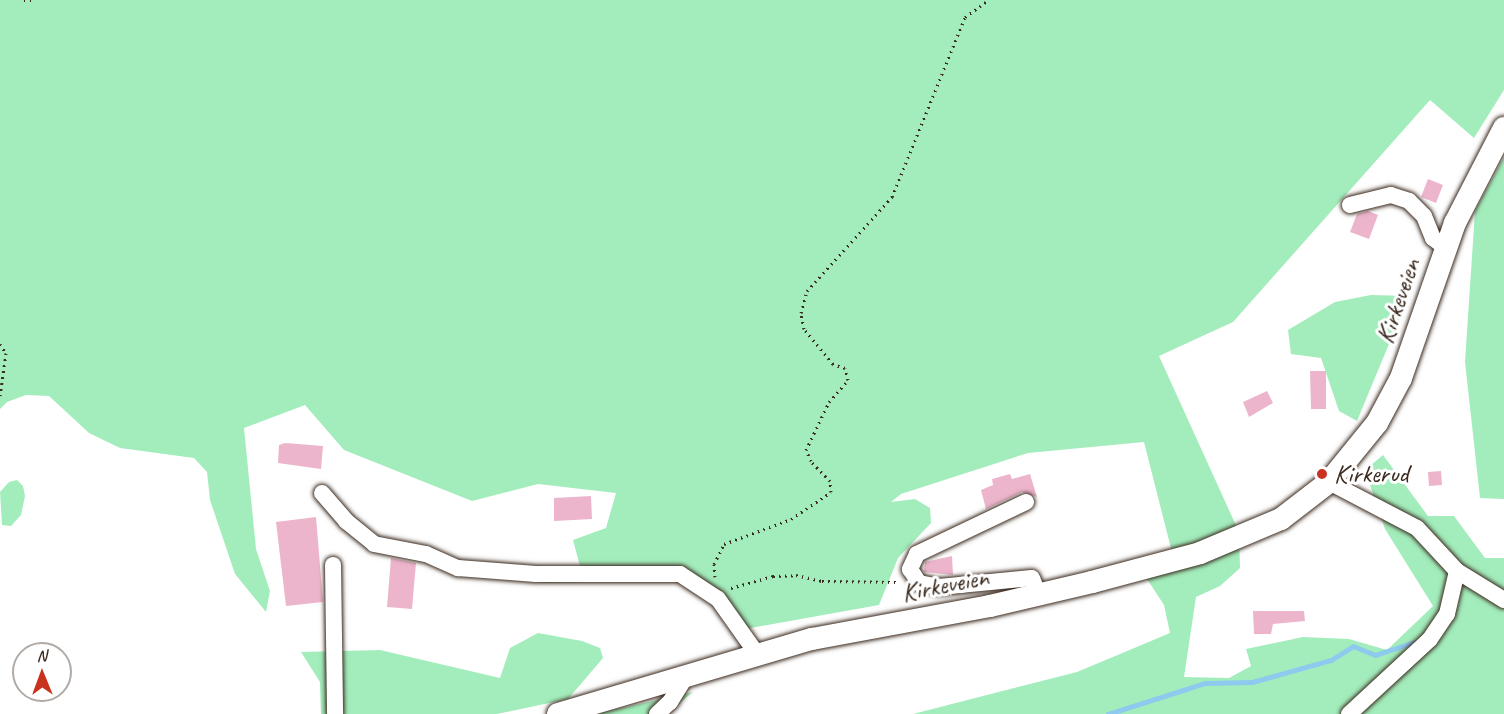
<!DOCTYPE html>
<style>
body{margin:0}
#map{position:relative;width:1504px;height:714px;overflow:hidden;background:#fff;font-family:Caveat,sans-serif}
div>[style]{position:absolute}
.green>*{inset:0;background:#a3edbc}
.stream>*{height:5px;margin:-2.5px;padding:0 2.5px;transform-origin:2.5px;border-radius:2.5px;background:#8ecaee}
.building>*{inset:0;background:#edb5cc}
.path>*{height:3px;margin-top:-1.5px;transform-origin:0;background:repeating-linear-gradient(90deg,#3b2a1e 0 1.5px,transparent 0 6px)}
.roads{filter:drop-shadow(0 0 2px #3b2a1e) drop-shadow(0 0 2px #3b2a1e)}
.minor>*{height:16px;margin:-8px;padding:0 8px;transform-origin:8px;border-radius:8px;background:#fff}
.major>*{height:22px;margin:-11px;padding:0 11px;transform-origin:11px;border-radius:11px;background:#fff}
.dots>*{width:16px;height:16px;translate:-50% -50%;box-sizing:border-box;border:3px solid #fff;border-radius:50%}
span{translate:-50% -50%;white-space:nowrap;text-align:center;line-height:1.15;-webkit-text-stroke:6px #fff;paint-order:stroke}
.street-label{font-size:26px;color:#3b2a1e}
.poi-label{font-size:26px;color:#3b2a1e}
.left{translate:0 -50%;text-align:left}
.north{position:absolute;left:12px;top:642px;width:60px;height:60px;box-sizing:border-box;background:#fff;border:2px solid #b1aaa5;border-radius:50%;rotate:359deg;font-size:16px;font-weight:700;line-height:24px;text-align:center;color:#3b2a1e}
.north::after{content:'';display:block;margin:auto;width:21px;height:27px;background:#c8321e;clip-path:polygon(50% 0,100% 100%,50% 72%,0 100%)}
</style>
<div id="map">
<div class="green">
<div style="clip-path:polygon(0 0,1504px 0,1504px 90px,1474px 138px,1430px 100px,1233px 322px,1159px 356px,1239px 532px,1240px 568px,1220px 586px,1196px 597px,1184px 677px,1229px 678px,1251px 666px,1246px 649px,1303px 637px,1349px 639px,1387px 650px,1433px 606px,1385px 529px,1365px 470px,1383px 455px,1428px 516px,1454px 516px,1485px 558px,1504px 558px,1504px 714px,913px 714px,1077px 672px,1170px 633px,1164px 605px,1147px 579px,1176px 568px,1144px 442px,1028px 453px,901px 494px,891px 502px,915px 499px,930px 508px,931px 523px,898px 558px,879px 605px,734px 631px,713px 603px,693px 588px,670px 580px,541px 583px,547px 571px,581px 570px,573px 540px,606px 528px,616px 493px,538px 484px,472px 501px,344px 450px,305px 405px,244px 428px,256px 549px,270px 591px,266px 612px,235px 574px,210px 500px,207px 472px,194px 458px,120px 448px,89px 433px,49px 396px,26px 395px,7px 402px,0 409px)"></div>
<div style="clip-path:polygon(1504px 157px,1504px 499px,1480px 498px,1465px 362px,1475px 211px)"></div>
<div style="clip-path:polygon(1371px 295px,1409px 296px,1357px 421px,1339px 411px,1321px 358px,1291px 354px,1288px 330px,1335px 302px)"></div>
<div style="clip-path:polygon(17px 480px,23px 486px,25px 496px,21px 515px,11px 526px,2px 525px,0 492px,9px 482px)"></div>
<div style="clip-path:polygon(538px 633px,582px 641px,600px 648px,603px 658px,568px 699px,497px 714px,321px 714px,320px 682px,301px 652px,380px 650px,500px 678px,510px 648px)"></div>
<div style="clip-path:polygon(693px 692px,666px 714px,595px 714px)"></div>
</div>
<div class="stream">
<div style="left:1108px;top:714px;width:102px;rotate:-17.7deg"></div>
<div style="left:1205px;top:683px;width:47px;rotate:-1.2deg"></div>
<div style="left:1252px;top:682px;width:82px;rotate:-15.6deg"></div>
<div style="left:1331px;top:660px;width:26px;rotate:-32deg"></div>
<div style="left:1353px;top:646px;width:24px;rotate:22deg"></div>
<div style="left:1375px;top:655px;width:41px;rotate:-18.4deg"></div>
</div>
<div class="building">
<div style="clip-path:polygon(1428px 179px,1443px 185px,1436px 203px,1421px 197px)"></div>
<div style="clip-path:polygon(1368px 211px,1378px 215px,1369px 239px,1350px 232px,1357px 214px)"></div>
<div style="clip-path:polygon(1310px 371px,1326px 371px,1326px 409px,1311px 409px)"></div>
<div style="clip-path:polygon(1267px 391px,1273px 403px,1249px 417px,1243px 402px)"></div>
<div style="clip-path:polygon(285px 443px,323px 446px,321px 469px,278px 463px,279px 445px)"></div>
<div style="clip-path:polygon(1441px 471px,1442px 485px,1429px 486px,1428px 472px)"></div>
<div style="clip-path:polygon(1010px 474px,1012px 479px,1030px 474px,1037px 497px,1022px 492px,986px 509px,981px 490px,993px 485px,992px 479px)"></div>
<div style="clip-path:polygon(591px 496px,592px 519px,554px 521px,554px 498px)"></div>
<div style="clip-path:polygon(316px 517px,323px 602px,286px 606px,276px 522px)"></div>
<div style="clip-path:polygon(952px 556px,953px 575px,924px 572px,925px 562px)"></div>
<div style="clip-path:polygon(391px 558px,416px 563px,412px 609px,387px 607px)"></div>
<div style="clip-path:polygon(1253px 611px,1304px 611px,1305px 621px,1273px 624px,1271px 634px,1254px 634px)"></div>
</div>
<div class="path">
<div style="left:24px;top:0;width:7px"></div>
<div style="left:0;top:344px;width:11px;rotate:56deg"></div>
<div style="left:6px;top:353px;width:43px;rotate:97.9deg"></div>
<div style="left:715px;top:577px;width:13px;rotate:-94deg"></div>
<div style="left:714px;top:564px;width:22px;rotate:-63deg"></div>
<div style="left:724px;top:544px;width:72px;rotate:-20.5deg"></div>
<div style="left:791px;top:519px;width:48px;rotate:-34deg"></div>
<div style="left:831px;top:492px;width:11px;rotate:-95deg"></div>
<div style="left:830px;top:481px;width:28px;rotate:-134deg"></div>
<div style="left:811px;top:461px;width:12px;rotate:-114deg"></div>
<div style="left:806px;top:450px;width:53px;rotate:-64.4deg"></div>
<div style="left:829px;top:402px;width:29px;rotate:-49deg"></div>
<div style="left:848px;top:380px;width:12px;rotate:-104deg"></div>
<div style="left:845px;top:368px;width:13px;rotate:-162deg"></div>
<div style="left:833px;top:364px;width:45px;rotate:-129.6deg"></div>
<div style="left:804px;top:329px;width:16px;rotate:-101deg"></div>
<div style="left:801px;top:313px;width:23px;rotate:-75deg"></div>
<div style="left:807px;top:291px;width:127px;rotate:-47.9deg"></div>
<div style="left:892px;top:197px;width:194px;rotate:-67.9deg"></div>
<div style="left:965px;top:17px;width:29px;rotate:-36deg"></div>
<div style="left:731px;top:588px;width:44px;rotate:-15.9deg"></div>
<div style="left:773px;top:576px;width:23px;rotate:-2deg"></div>
<div style="left:796px;top:575px;width:27px;rotate:13deg"></div>
<div style="left:822px;top:581px;width:76px;rotate:0.8deg"></div>
</div>
<div class="roads">
<div class="minor">
<div style="left:1350px;top:205px;width:42px;rotate:-13.7deg"></div>
<div style="left:1391px;top:195px;width:19px;rotate:18deg"></div>
<div style="left:1409px;top:201px;width:21px;rotate:45deg"></div>
<div style="left:1424px;top:216px;width:24px;rotate:68deg"></div>
<div style="left:1433px;top:238px;width:16px;rotate:38deg"></div>
<div style="left:1329px;top:482px;width:99px;rotate:27.6deg"></div>
<div style="left:1417px;top:528px;width:59px;rotate:47.1deg"></div>
<div style="left:1457px;top:571px;width:55px;rotate:31.7deg"></div>
<div style="left:322px;top:493px;width:37px;rotate:49deg"></div>
<div style="left:346px;top:521px;width:36px;rotate:39deg"></div>
<div style="left:374px;top:544px;width:53px;rotate:10.9deg"></div>
<div style="left:426px;top:554px;width:35px;rotate:24deg"></div>
<div style="left:458px;top:568px;width:78px;rotate:4.4deg"></div>
<div style="left:536px;top:574px;width:144px"></div>
<div style="left:680px;top:574px;width:45px;rotate:33.3deg"></div>
<div style="left:718px;top:599px;width:67px;rotate:54.7deg"></div>
<div style="left:1026px;top:502px;width:121px;rotate:154.5deg"></div>
<div style="left:917px;top:554px;width:17px;rotate:115deg"></div>
<div style="left:910px;top:569px;width:17px;rotate:57deg"></div>
<div style="left:919px;top:583px;width:20px;rotate:11deg"></div>
<div style="left:939px;top:587px;width:93px;rotate:-5.5deg"></div>
<div style="left:1032px;top:578px;width:19px;rotate:69deg"></div>
<div style="left:333px;top:565px;width:149px;rotate:89.2deg"></div>
<div style="left:657px;top:714px;width:18px;rotate:-43deg"></div>
<div style="left:670px;top:702px;width:32px;rotate:-58deg"></div>
<div style="left:1349px;top:714px;width:110px;rotate:-42.8deg"></div>
<div style="left:1430px;top:639px;width:30px;rotate:-56deg"></div>
<div style="left:1447px;top:614px;width:44px;rotate:-76.9deg"></div>
</div>
<div class="major">
<div style="left:558px;top:714px;width:265px;rotate:-16.5deg"></div>
<div style="left:812px;top:639px;width:181px;rotate:-10.5deg"></div>
<div style="left:990px;top:606px;width:105px;rotate:-13.2deg"></div>
<div style="left:1092px;top:582px;width:112px;rotate:-15deg"></div>
<div style="left:1200px;top:553px;width:88px;rotate:-22.8deg"></div>
<div style="left:1281px;top:519px;width:61px;rotate:-37.6deg"></div>
<div style="left:1329px;top:482px;width:76px;rotate:-50.9deg"></div>
<div style="left:1377px;top:423px;width:51px;rotate:-61.9deg"></div>
<div style="left:1401px;top:378px;width:164px;rotate:-70.8deg"></div>
<div style="left:1455px;top:223px;width:107px;rotate:-62.7deg"></div>
</div>
</div>
<div class="dots">
<div style="left:1322px;top:474px;background:#c8321e"></div>
</div>
<div class="street-label">
<span style="left:1398px;top:301px;rotate:-71deg">Kirkeveien</span>
<span style="left:945px;top:585px;rotate:-11deg">Kirkeveien</span>
</div>
<div class="poi-label">
<span class="left" style="left:1334px;top:474px">Kirkerud</span>
</div>
<div class="north">N</div>
</div>
